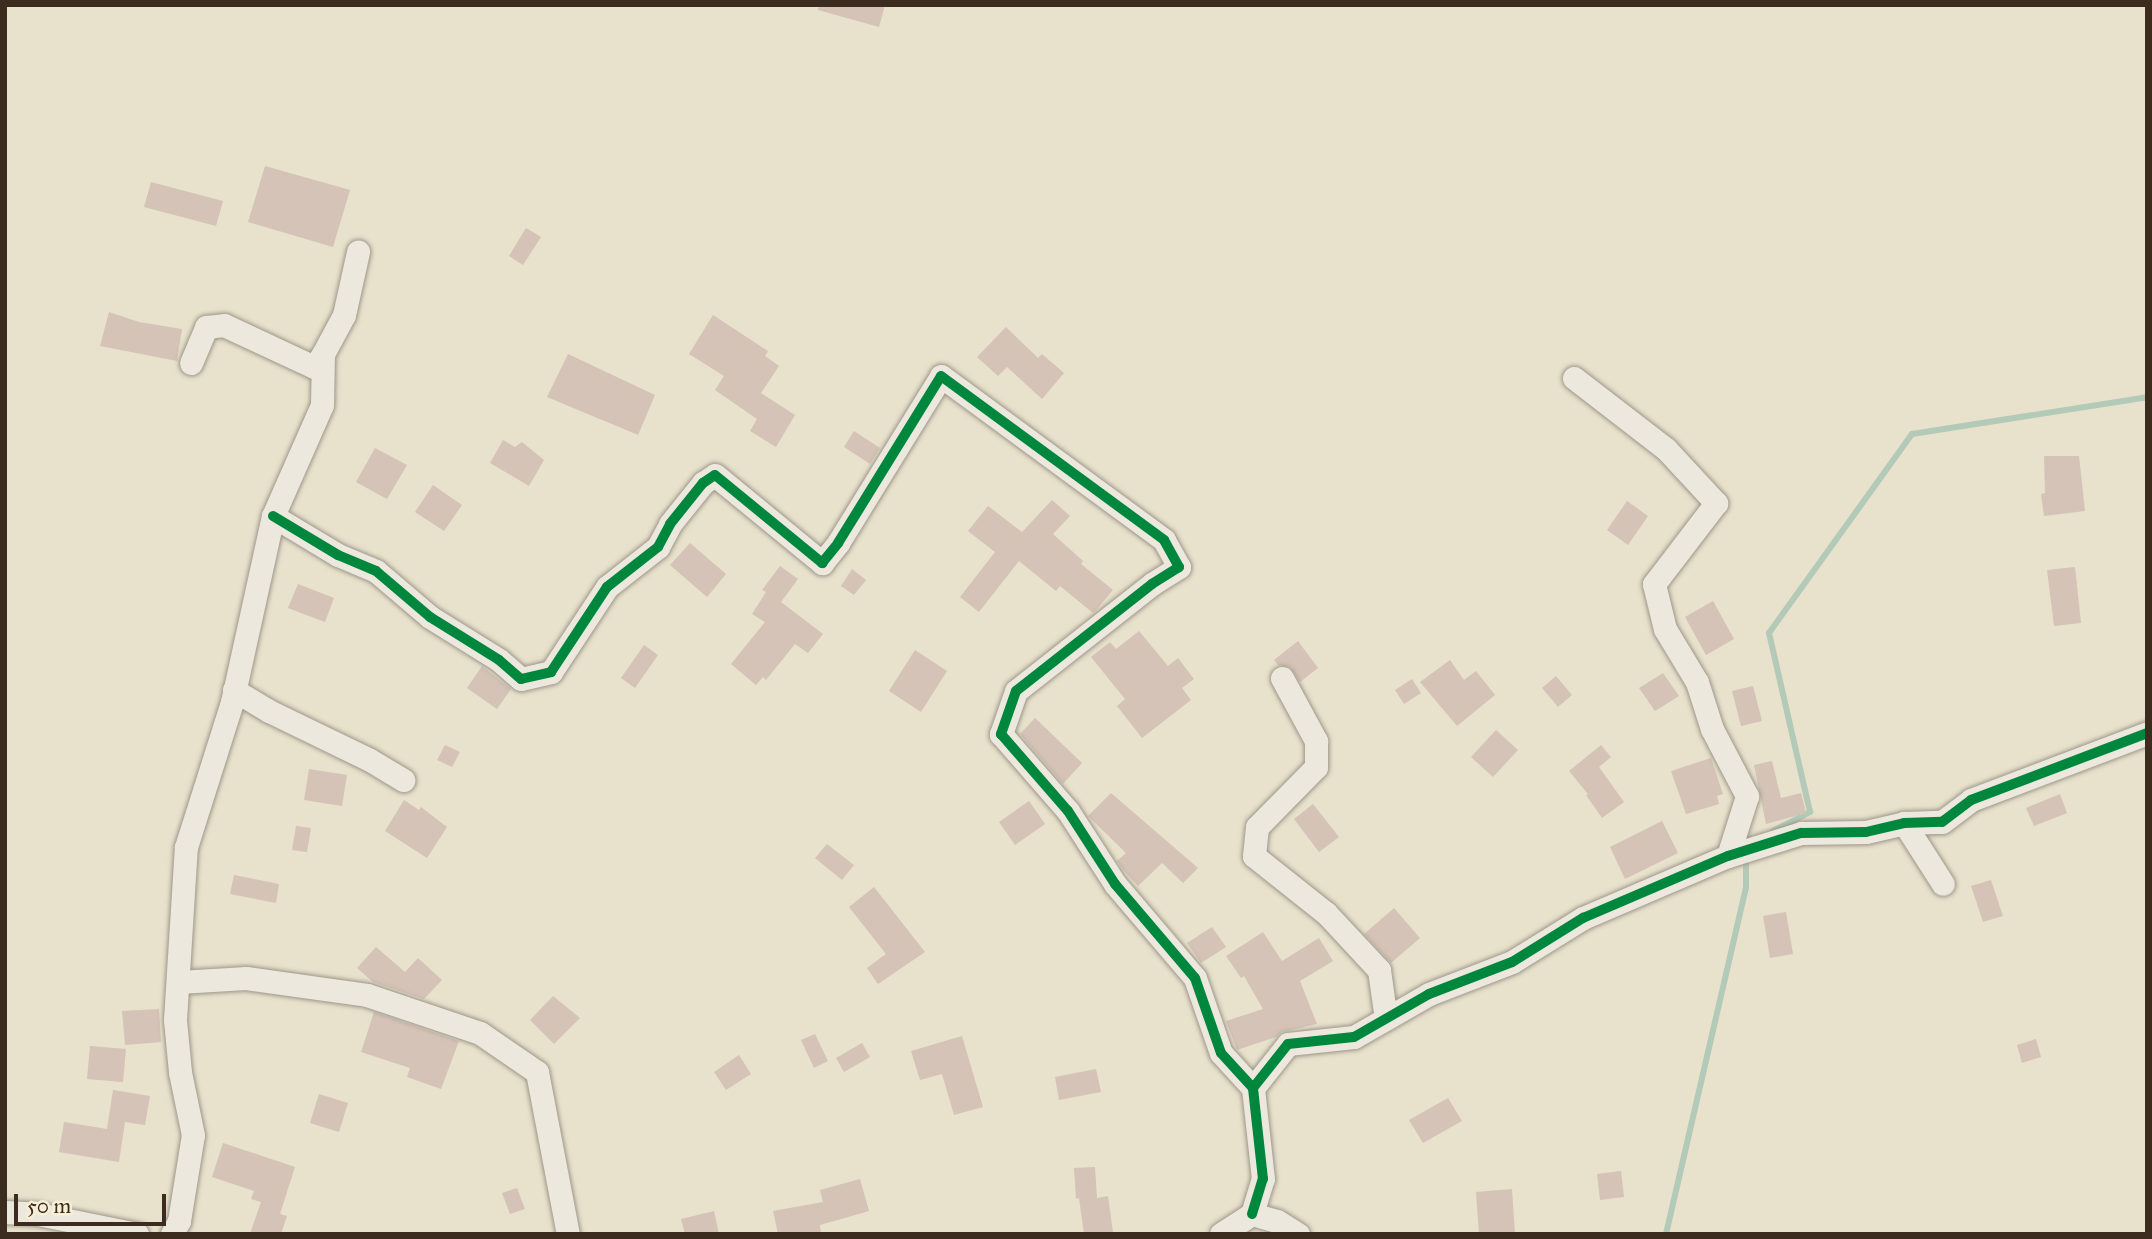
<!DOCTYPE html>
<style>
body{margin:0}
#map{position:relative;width:2152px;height:1239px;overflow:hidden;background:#e8e1cc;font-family:"IM FELL Great Primer",serif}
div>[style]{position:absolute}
.stream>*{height:6px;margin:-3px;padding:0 3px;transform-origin:3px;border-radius:3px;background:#b4cab8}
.building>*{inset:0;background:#d4c3b6}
.roads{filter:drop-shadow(0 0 2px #9d9789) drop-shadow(0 0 2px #9d9789)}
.minor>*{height:23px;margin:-11.5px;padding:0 11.5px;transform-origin:11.5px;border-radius:11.5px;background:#ece8dd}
.cycleway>*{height:10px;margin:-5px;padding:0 5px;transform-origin:5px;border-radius:5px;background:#00873e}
span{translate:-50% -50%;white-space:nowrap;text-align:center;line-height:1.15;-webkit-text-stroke:7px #f8efd5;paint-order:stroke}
.frame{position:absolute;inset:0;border:7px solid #3c2c20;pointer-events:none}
.scale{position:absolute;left:14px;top:1194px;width:152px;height:32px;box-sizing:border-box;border:4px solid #3c2c20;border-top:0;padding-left:9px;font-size:21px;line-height:24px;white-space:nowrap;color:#3c2c20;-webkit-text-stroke:5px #f8efd5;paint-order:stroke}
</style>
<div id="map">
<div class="stream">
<div style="left:1773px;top:831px;width:42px;rotate:-27.2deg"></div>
<div style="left:1810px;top:812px;width:184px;rotate:-102.9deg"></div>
<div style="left:1769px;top:633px;width:245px;rotate:-54.3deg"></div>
<div style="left:1912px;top:434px;width:238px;rotate:-8.9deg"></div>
<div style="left:1666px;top:1234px;width:356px;rotate:-77deg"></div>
<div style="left:1746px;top:887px;width:31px;rotate:-90deg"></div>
</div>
<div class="building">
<div style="clip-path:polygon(819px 5px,885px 5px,879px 27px,818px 10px)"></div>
<div style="clip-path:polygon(265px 166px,350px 190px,333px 247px,248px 222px)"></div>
<div style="clip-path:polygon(151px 182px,223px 201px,216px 226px,144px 207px)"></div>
<div style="clip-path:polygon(526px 228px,541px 237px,523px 265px,509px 256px)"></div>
<div style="clip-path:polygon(109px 312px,139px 322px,182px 329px,177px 361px,100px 346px)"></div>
<div style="clip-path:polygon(713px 315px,768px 351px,765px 356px,779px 366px,761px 393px,795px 415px,776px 447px,750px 431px,757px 419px,715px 390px,724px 376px,689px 354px)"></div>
<div style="clip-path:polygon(1006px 327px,1038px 358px,1042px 354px,1064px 373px,1042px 399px,1007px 367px,998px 376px,977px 357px)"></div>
<div style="clip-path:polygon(568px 354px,655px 395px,638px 435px,547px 397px)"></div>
<div style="clip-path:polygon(854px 431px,880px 448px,870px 464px,844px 447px)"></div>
<div style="clip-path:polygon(503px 440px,515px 447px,522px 442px,544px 460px,529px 486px,490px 463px)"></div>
<div style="clip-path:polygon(375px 448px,407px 465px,387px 499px,356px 482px)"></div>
<div style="clip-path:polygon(2044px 456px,2079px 456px,2085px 511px,2044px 516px,2041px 494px,2045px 493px)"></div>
<div style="clip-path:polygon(433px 485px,462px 505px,444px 531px,415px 512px)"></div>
<div style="clip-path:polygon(1052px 500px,1070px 516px,1053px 534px,1083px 561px,1081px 564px,1113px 590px,1097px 609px,1093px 613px,1060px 586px,1056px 591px,1019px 561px,979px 612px,960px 597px,995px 552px,968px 531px,988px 506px,1022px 532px)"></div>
<div style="clip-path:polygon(1627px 501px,1648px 516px,1628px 545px,1607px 530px)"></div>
<div style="clip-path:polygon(690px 543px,726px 574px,707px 597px,670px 565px)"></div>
<div style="clip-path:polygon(780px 566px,798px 579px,781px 602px,823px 634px,808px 653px,795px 644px,766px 680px,763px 677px,756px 685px,731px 664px,765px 622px,752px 614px,766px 592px,762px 590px)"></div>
<div style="clip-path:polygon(2075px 567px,2081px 623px,2054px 626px,2047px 570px)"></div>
<div style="clip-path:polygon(852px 569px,866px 580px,854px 595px,841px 586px)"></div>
<div style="clip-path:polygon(298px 584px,334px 598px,325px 622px,288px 608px)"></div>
<div style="clip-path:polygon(1713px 601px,1734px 639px,1706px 655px,1685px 617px)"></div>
<div style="clip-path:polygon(1139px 631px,1168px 666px,1178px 658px,1194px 679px,1182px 688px,1191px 700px,1142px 738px,1117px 706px,1125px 699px,1091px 657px,1110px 642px,1116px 649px)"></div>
<div style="clip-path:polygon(1298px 641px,1318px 668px,1300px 682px,1290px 667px,1278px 665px,1274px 660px)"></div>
<div style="clip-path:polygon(644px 645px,658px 655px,635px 688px,621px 678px)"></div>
<div style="clip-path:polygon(915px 650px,947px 671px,921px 712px,889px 691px)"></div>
<div style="clip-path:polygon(1450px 660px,1464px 680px,1476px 671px,1495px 695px,1457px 726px,1420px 682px)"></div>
<div style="clip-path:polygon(482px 666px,511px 689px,497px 709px,467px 688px)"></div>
<div style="clip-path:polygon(1663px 673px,1679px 696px,1655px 711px,1639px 688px)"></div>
<div style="clip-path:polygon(1556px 676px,1572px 695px,1558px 707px,1542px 688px)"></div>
<div style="clip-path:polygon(1412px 679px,1421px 693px,1404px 704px,1395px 690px)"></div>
<div style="clip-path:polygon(1753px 686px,1762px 721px,1741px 726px,1732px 691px)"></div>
<div style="clip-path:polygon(1035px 718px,1082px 763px,1063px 784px,1020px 734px)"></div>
<div style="clip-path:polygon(1496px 730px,1518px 750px,1493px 777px,1471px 757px)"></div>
<div style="clip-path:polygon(445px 745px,460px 752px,452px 767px,437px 760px)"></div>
<div style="clip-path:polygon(1601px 745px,1611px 757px,1599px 767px,1624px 802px,1602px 818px,1586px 795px,1588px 794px,1569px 771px)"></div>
<div style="clip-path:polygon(1711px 758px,1723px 794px,1717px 796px,1719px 804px,1686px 814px,1671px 771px)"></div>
<div style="clip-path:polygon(1772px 761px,1781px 798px,1801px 793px,1806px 813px,1766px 824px,1754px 765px)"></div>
<div style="clip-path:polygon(309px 769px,347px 775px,342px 806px,304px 800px)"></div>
<div style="clip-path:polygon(1111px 793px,1198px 868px,1183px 883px,1162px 863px,1138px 886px,1124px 871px,1117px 861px,1126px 853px,1088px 816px)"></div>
<div style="clip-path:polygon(2060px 794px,2067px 813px,2034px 826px,2026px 808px)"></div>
<div style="clip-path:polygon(404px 800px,419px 810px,421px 807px,447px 827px,427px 858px,385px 831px)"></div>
<div style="clip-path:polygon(1029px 801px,1045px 824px,1015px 845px,999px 822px)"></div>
<div style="clip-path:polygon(1313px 804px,1339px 837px,1319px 852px,1294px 819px)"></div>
<div style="clip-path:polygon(1662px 821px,1678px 853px,1625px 879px,1610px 847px)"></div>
<div style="clip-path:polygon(296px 826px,311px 828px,307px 852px,292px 850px)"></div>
<div style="clip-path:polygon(827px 844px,854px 865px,842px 880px,815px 858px)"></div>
<div style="clip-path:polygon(234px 875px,279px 884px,276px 903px,230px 894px)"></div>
<div style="clip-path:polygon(1991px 880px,2003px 916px,1983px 922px,1971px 886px)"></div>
<div style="clip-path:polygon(874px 887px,925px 952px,878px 984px,867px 968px,886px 954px,849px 907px)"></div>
<div style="clip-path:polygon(1394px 908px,1420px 938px,1391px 963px,1364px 934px)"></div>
<div style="clip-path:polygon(1786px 912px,1793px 954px,1770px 958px,1763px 916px)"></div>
<div style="clip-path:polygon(1212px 927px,1226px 947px,1201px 963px,1187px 943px)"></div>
<div style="clip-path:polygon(1263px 932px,1282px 961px,1319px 938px,1333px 961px,1300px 981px,1317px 1024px,1282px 1032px,1276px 1037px,1237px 1050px,1226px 1021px,1263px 1009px,1244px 976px,1241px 978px,1226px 956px)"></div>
<div style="clip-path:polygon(376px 947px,405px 972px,418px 958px,442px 980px,424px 999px,373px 982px,357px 968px)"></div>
<div style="clip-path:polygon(553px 996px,580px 1018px,554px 1044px,530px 1020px)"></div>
<div style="clip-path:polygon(159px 1009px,161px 1042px,125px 1045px,122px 1011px)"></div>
<div style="clip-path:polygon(374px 1012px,459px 1041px,441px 1089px,407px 1077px,410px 1068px,361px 1052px)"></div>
<div style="clip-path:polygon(815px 1034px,828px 1061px,814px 1068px,801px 1040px)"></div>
<div style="clip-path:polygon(962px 1036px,983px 1107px,954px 1115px,942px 1074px,920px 1080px,911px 1051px)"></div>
<div style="clip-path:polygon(2036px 1039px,2041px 1057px,2022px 1063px,2017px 1045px)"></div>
<div style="clip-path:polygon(862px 1043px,870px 1057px,844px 1072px,836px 1058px)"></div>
<div style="clip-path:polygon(90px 1046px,126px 1049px,123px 1082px,87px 1079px)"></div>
<div style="clip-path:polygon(739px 1055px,751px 1074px,726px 1090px,714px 1072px)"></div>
<div style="clip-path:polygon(1096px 1069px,1101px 1092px,1059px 1100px,1055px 1077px)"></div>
<div style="clip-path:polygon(113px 1090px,150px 1096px,145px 1125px,125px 1122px,119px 1162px,59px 1152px,64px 1122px,107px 1129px)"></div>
<div style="clip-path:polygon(319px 1094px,348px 1103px,339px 1132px,310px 1123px)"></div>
<div style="clip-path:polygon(1448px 1098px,1462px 1121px,1423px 1143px,1409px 1120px)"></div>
<div style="clip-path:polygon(223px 1143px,295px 1167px,280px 1214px,287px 1216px,281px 1234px,250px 1234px,261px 1202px,251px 1199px,254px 1191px,212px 1177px)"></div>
<div style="clip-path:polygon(1095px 1167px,1097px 1198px,1108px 1196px,1113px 1232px,1084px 1234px,1079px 1198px,1076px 1199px,1074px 1168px)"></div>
<div style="clip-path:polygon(1621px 1171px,1624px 1197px,1600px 1200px,1597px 1174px)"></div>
<div style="clip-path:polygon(860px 1179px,869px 1211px,820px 1225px,821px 1234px,778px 1234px,773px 1211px,823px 1202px,820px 1190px)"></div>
<div style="clip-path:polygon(517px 1188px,525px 1209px,510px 1214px,502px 1193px)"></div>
<div style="clip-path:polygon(1512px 1189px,1515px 1234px,1479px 1234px,1476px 1192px)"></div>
<div style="clip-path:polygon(714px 1211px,719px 1234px,685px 1234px,681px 1219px)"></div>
</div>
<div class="roads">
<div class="minor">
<div style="left:191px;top:363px;width:39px;rotate:-67deg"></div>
<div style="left:206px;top:327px;width:18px;rotate:-6deg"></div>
<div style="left:224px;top:325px;width:99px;rotate:25deg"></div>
<div style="left:314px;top:367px;width:16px;rotate:-55deg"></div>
<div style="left:1574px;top:378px;width:116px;rotate:37.7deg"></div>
<div style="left:1666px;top:449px;width:74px;rotate:47.2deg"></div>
<div style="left:1716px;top:503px;width:102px;rotate:127.4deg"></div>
<div style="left:1654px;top:584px;width:46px;rotate:76.3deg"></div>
<div style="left:1665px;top:629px;width:62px;rotate:58.9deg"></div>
<div style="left:1697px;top:682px;width:49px;rotate:72.3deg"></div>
<div style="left:1712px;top:729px;width:76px;rotate:62.4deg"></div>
<div style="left:1747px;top:796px;width:63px;rotate:107.6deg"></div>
<div style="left:273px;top:516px;width:76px;rotate:31deg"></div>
<div style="left:338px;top:555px;width:41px;rotate:22.8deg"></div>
<div style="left:376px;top:571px;width:71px;rotate:40.4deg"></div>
<div style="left:430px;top:617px;width:81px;rotate:31.9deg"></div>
<div style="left:499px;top:660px;width:29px;rotate:41deg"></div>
<div style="left:521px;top:679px;width:31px;rotate:-13deg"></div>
<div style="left:551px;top:672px;width:102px;rotate:-56.6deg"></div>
<div style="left:607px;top:587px;width:65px;rotate:-38.1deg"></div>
<div style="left:658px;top:547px;width:26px;rotate:-62deg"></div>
<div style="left:670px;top:524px;width:53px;rotate:-51.2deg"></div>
<div style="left:703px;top:483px;width:14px;rotate:-34deg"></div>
<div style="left:715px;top:475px;width:139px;rotate:39.4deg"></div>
<div style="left:822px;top:563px;width:26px;rotate:-51deg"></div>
<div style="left:838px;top:543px;width:196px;rotate:-58.3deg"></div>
<div style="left:941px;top:376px;width:277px;rotate:36.3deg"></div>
<div style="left:1164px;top:540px;width:31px;rotate:61deg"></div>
<div style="left:1179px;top:567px;width:32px;rotate:148deg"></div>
<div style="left:1152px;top:584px;width:173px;rotate:141.8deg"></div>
<div style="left:1016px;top:691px;width:46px;rotate:109.2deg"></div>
<div style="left:1001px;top:734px;width:102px;rotate:49deg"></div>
<div style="left:1068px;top:811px;width:87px;rotate:57.2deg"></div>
<div style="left:1115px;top:884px;width:123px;rotate:49.6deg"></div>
<div style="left:1195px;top:978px;width:79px;rotate:70.9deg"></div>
<div style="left:1221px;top:1053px;width:47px;rotate:47.6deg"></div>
<div style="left:1282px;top:678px;width:72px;rotate:61.6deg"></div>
<div style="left:1316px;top:741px;width:26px;rotate:90deg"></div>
<div style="left:1316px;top:767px;width:84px;rotate:134.5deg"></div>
<div style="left:1257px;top:827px;width:29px;rotate:96deg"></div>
<div style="left:1254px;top:856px;width:92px;rotate:38.4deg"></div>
<div style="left:1326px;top:913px;width:78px;rotate:47.1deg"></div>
<div style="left:1379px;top:970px;width:49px;rotate:81.9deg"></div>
<div style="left:234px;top:690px;width:41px;rotate:31deg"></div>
<div style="left:269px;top:711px;width:112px;rotate:25.9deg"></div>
<div style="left:370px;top:760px;width:39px;rotate:31deg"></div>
<div style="left:1904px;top:823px;width:72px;rotate:57.4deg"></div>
<div style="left:179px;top:982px;width:67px;rotate:-3.4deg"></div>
<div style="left:246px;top:978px;width:122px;rotate:8deg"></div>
<div style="left:367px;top:995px;width:119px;rotate:18.6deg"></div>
<div style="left:480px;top:1033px;width:69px;rotate:34.4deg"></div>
<div style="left:537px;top:1072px;width:165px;rotate:79.2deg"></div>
<div style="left:5px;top:1212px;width:33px;rotate:3deg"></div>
<div style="left:38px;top:1214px;width:101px;rotate:11.4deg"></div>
<div style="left:1252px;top:1214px;width:37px;rotate:-73deg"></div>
<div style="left:1263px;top:1179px;width:92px;rotate:-96.3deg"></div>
<div style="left:1253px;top:1088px;width:56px;rotate:-51.5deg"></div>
<div style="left:1288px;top:1044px;width:66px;rotate:-6.1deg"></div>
<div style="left:1354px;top:1037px;width:86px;rotate:-29.8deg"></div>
<div style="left:1429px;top:994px;width:89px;rotate:-21.1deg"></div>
<div style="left:1512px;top:962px;width:84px;rotate:-31.8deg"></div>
<div style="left:1583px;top:918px;width:158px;rotate:-23.2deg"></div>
<div style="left:1728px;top:856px;width:77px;rotate:-17.5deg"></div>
<div style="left:1801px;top:833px;width:65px;rotate:-0.9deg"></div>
<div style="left:1866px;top:832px;width:39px;rotate:-13deg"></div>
<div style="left:1904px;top:823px;width:38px;rotate:-2deg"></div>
<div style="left:1942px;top:822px;width:36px;rotate:-37deg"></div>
<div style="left:1971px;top:800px;width:188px;rotate:-20.8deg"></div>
<div style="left:172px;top:1234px;width:15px;rotate:-62deg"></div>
<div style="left:179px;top:1221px;width:87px;rotate:-80.8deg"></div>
<div style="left:193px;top:1135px;width:64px;rotate:-101.7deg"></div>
<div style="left:180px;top:1072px;width:52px;rotate:-95.5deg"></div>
<div style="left:175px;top:1020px;width:173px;rotate:-86.4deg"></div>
<div style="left:186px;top:847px;width:152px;rotate:-72.4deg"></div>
<div style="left:232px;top:702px;width:190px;rotate:-77.6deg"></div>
<div style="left:273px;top:516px;width:121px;rotate:-66.2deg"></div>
<div style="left:322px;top:405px;width:51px;rotate:-88.9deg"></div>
<div style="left:323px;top:354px;width:44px;rotate:-61.7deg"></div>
<div style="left:344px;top:315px;width:65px;rotate:-77.5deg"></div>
<div style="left:1221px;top:1234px;width:37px;rotate:-33deg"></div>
<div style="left:1252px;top:1214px;width:26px;rotate:16deg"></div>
<div style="left:1277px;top:1221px;width:25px;rotate:32deg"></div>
</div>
</div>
<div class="cycleway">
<div style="left:273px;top:516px;width:76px;rotate:31deg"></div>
<div style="left:338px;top:555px;width:41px;rotate:22.8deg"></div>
<div style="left:376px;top:571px;width:71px;rotate:40.4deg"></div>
<div style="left:430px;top:617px;width:81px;rotate:31.9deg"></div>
<div style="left:499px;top:660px;width:29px;rotate:41deg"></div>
<div style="left:521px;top:679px;width:31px;rotate:-13deg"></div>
<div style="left:551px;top:672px;width:102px;rotate:-56.6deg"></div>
<div style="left:607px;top:587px;width:65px;rotate:-38.1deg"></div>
<div style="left:658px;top:547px;width:26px;rotate:-62deg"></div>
<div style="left:670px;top:524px;width:53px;rotate:-51.2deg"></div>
<div style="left:703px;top:483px;width:14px;rotate:-34deg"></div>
<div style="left:715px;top:475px;width:139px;rotate:39.4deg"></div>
<div style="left:822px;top:563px;width:26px;rotate:-51deg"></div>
<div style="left:838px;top:543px;width:196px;rotate:-58.3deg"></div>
<div style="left:941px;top:376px;width:277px;rotate:36.3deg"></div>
<div style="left:1164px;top:540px;width:31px;rotate:61deg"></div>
<div style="left:1179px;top:567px;width:32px;rotate:148deg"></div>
<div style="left:1152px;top:584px;width:173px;rotate:141.8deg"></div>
<div style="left:1016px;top:691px;width:46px;rotate:109.2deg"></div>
<div style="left:1001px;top:734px;width:102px;rotate:49deg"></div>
<div style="left:1068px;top:811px;width:87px;rotate:57.2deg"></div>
<div style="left:1115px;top:884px;width:123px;rotate:49.6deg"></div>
<div style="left:1195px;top:978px;width:79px;rotate:70.9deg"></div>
<div style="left:1221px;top:1053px;width:47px;rotate:47.6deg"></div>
<div style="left:1252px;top:1214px;width:37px;rotate:-73deg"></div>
<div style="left:1263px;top:1179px;width:92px;rotate:-96.3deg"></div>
<div style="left:1253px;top:1088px;width:56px;rotate:-51.5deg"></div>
<div style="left:1288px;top:1044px;width:66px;rotate:-6.1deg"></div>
<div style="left:1354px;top:1037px;width:86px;rotate:-29.8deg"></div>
<div style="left:1429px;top:994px;width:89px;rotate:-21.1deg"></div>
<div style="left:1512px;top:962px;width:84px;rotate:-31.8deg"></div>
<div style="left:1583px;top:918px;width:158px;rotate:-23.2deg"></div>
<div style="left:1728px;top:856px;width:77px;rotate:-17.5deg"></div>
<div style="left:1801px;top:833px;width:65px;rotate:-0.9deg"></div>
<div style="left:1866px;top:832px;width:39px;rotate:-13deg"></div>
<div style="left:1904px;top:823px;width:38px;rotate:-2deg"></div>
<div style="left:1942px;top:822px;width:36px;rotate:-37deg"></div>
<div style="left:1971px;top:800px;width:188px;rotate:-20.8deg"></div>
</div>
<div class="frame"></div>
<div class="scale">50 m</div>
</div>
